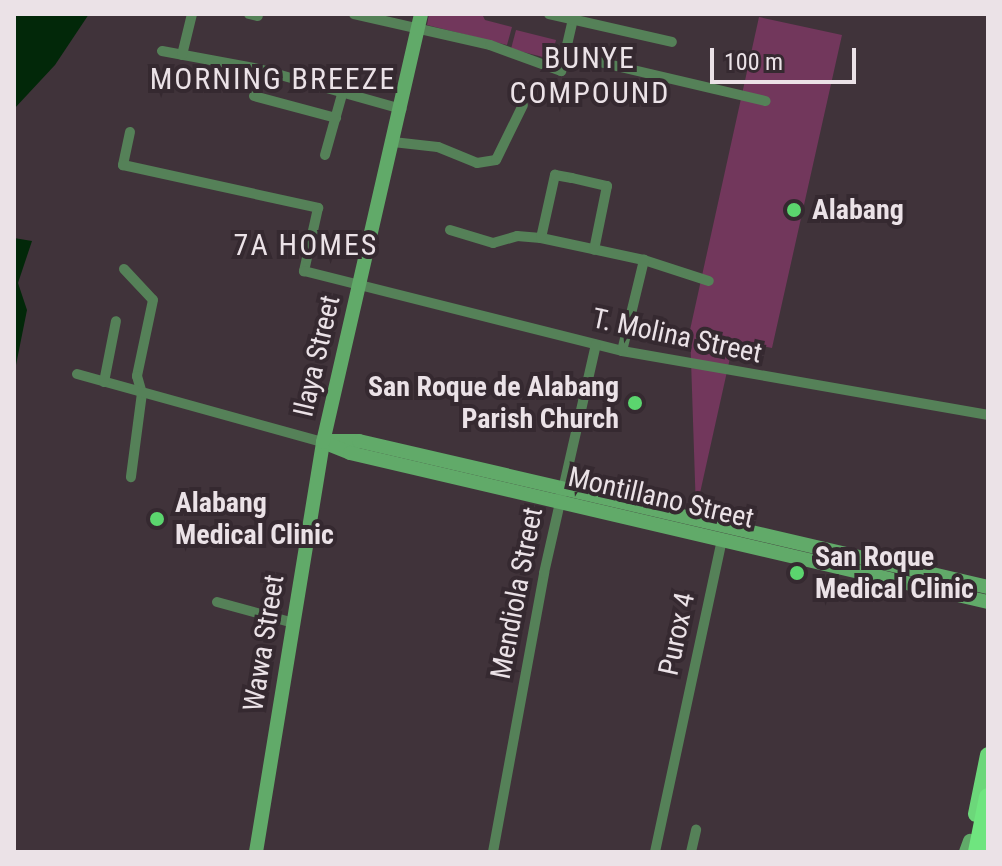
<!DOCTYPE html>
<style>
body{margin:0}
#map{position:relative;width:1002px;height:866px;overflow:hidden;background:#40333a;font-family:"Roboto Condensed",sans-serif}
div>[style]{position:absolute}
.green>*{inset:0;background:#72375c}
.water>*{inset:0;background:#022809}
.minor>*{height:10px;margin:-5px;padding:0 5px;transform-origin:5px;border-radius:5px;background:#558158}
.secondary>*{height:14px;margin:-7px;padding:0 7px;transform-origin:7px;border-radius:7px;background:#61aa69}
.trunk>*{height:16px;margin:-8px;padding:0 8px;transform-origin:8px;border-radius:8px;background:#6cd77a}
.motorway-bridge>*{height:18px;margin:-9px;padding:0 9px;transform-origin:9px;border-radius:9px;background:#6fe57f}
.dots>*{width:22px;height:22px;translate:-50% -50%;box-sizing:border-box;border:4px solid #352930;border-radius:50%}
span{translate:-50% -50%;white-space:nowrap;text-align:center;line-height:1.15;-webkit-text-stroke:8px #352930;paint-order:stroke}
.poi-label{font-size:28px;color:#ebe2e7;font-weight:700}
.left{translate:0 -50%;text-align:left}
.right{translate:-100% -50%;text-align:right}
.street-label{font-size:28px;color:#ebe2e7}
.neighbourhood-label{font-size:30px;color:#ebe2e7;letter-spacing:2px}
.frame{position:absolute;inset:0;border:16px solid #ebe2e7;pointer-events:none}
.scale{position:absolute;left:710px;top:48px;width:146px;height:36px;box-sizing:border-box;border:4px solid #ebe2e7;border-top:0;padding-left:10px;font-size:24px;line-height:28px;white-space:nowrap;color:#ebe2e7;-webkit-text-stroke:6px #352930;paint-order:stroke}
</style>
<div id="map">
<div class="green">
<div style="clip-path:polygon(429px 14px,482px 14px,485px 20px,512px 27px,507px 45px,427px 25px)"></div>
<div style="clip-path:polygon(759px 17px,842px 35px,772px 348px,734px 340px,696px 511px,690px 330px)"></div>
<div style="clip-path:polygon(516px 30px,556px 40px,551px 59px,511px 49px)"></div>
</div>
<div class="water">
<div style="clip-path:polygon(14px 14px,89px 14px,55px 65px,14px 109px)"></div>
<div style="clip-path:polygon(14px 238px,32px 241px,18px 283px,27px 310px,14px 375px)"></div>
</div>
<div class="minor">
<div style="left:249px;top:14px;width:9px;rotate:13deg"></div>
<div style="left:354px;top:14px;width:139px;rotate:12.8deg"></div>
<div style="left:490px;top:45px;width:76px;rotate:20.1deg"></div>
<div style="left:561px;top:71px;width:53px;rotate:-77deg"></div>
<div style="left:549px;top:14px;width:126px;rotate:12.8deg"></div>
<div style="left:162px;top:51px;width:99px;rotate:10.5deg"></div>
<div style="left:259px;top:69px;width:148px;rotate:15.7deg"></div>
<div style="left:565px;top:54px;width:206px;rotate:13.2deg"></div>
<div style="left:182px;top:55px;width:42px;rotate:-76.3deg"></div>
<div style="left:254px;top:96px;width:85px;rotate:15deg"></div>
<div style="left:130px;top:132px;width:34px;rotate:102deg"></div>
<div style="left:123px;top:165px;width:200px;rotate:12.4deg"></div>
<div style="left:318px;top:208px;width:65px;rotate:102.5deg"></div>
<div style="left:304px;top:271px;width:328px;rotate:14.1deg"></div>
<div style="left:622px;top:351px;width:372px;rotate:9.9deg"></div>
<div style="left:393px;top:142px;width:45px;rotate:6.3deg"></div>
<div style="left:438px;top:147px;width:42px;rotate:22.3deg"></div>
<div style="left:477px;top:163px;width:19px;rotate:-9deg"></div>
<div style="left:496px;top:160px;width:61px;rotate:-63.9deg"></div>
<div style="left:325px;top:155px;width:66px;rotate:-74.3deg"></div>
<div style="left:450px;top:230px;width:45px;rotate:16.8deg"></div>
<div style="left:493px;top:243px;width:25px;rotate:-16deg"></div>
<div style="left:517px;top:236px;width:24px;rotate:5deg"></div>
<div style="left:541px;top:238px;width:105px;rotate:12.1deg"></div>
<div style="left:644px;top:260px;width:68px;rotate:17.9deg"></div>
<div style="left:541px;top:238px;width:65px;rotate:-77.5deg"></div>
<div style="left:555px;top:175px;width:17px;rotate:10deg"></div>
<div style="left:572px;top:178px;width:36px;rotate:13deg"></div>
<div style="left:607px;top:186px;width:65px;rotate:101.5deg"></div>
<div style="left:124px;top:269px;width:42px;rotate:46.9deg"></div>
<div style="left:153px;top:300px;width:78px;rotate:101.9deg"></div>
<div style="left:137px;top:376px;width:18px;rotate:74deg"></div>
<div style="left:142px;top:393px;width:85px;rotate:97.5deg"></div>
<div style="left:622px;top:351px;width:94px;rotate:-76.4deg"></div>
<div style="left:77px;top:374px;width:255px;rotate:15.5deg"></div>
<div style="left:104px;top:382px;width:62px;rotate:-78.9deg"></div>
<div style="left:217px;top:602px;width:80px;rotate:15.3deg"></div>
<div style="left:493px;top:852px;width:284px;rotate:-79.6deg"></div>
<div style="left:544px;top:573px;width:234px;rotate:-77.2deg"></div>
<div style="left:655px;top:852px;width:319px;rotate:-77.9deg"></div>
<div style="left:691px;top:852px;width:23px;rotate:-77deg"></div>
</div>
<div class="secondary">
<div style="left:328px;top:441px;width:31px"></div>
<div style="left:359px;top:441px;width:646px;rotate:13.07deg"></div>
<div style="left:323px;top:442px;width:29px;rotate:22deg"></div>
<div style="left:350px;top:453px;width:655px;rotate:13.15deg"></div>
<div style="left:256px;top:852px;width:415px;rotate:-80.7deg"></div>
<div style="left:323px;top:442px;width:439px;rotate:-77.1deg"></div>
<div style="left:966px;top:852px;width:12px;rotate:-70deg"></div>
</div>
<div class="trunk">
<div style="left:976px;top:814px;width:60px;rotate:-78.5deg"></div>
</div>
<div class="motorway-bridge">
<div style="left:977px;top:852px;width:56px;rotate:-78.7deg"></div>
</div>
<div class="dots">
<div style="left:794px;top:210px;background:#5bd56e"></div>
<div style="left:635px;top:403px;background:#5bd56e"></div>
<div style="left:157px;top:519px;background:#5bd56e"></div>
<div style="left:797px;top:573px;background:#5bd56e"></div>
</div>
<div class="poi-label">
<span class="left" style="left:812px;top:210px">Alabang</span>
<span class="right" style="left:619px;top:403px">San Roque de Alabang<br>Parish Church</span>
<span class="left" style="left:175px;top:519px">Alabang<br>Medical Clinic</span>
<span class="left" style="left:815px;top:573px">San Roque<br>Medical Clinic</span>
</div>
<div class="street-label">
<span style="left:677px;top:336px;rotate:12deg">T. Molina Street</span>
<span style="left:317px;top:356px;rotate:-77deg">Ilaya Street</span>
<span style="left:661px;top:498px;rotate:13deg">Montillano Street</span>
<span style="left:517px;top:593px;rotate:-79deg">Mendiola Street</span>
<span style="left:677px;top:634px;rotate:-78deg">Purox 4</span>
<span style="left:264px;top:643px;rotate:-81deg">Wawa Street</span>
</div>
<div class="neighbourhood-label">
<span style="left:590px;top:75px">BUNYE<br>COMPOUND</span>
<span style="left:273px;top:79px">MORNING BREEZE</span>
<span style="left:306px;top:245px">7A HOMES</span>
</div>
<div class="frame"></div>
<div class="scale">100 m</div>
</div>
